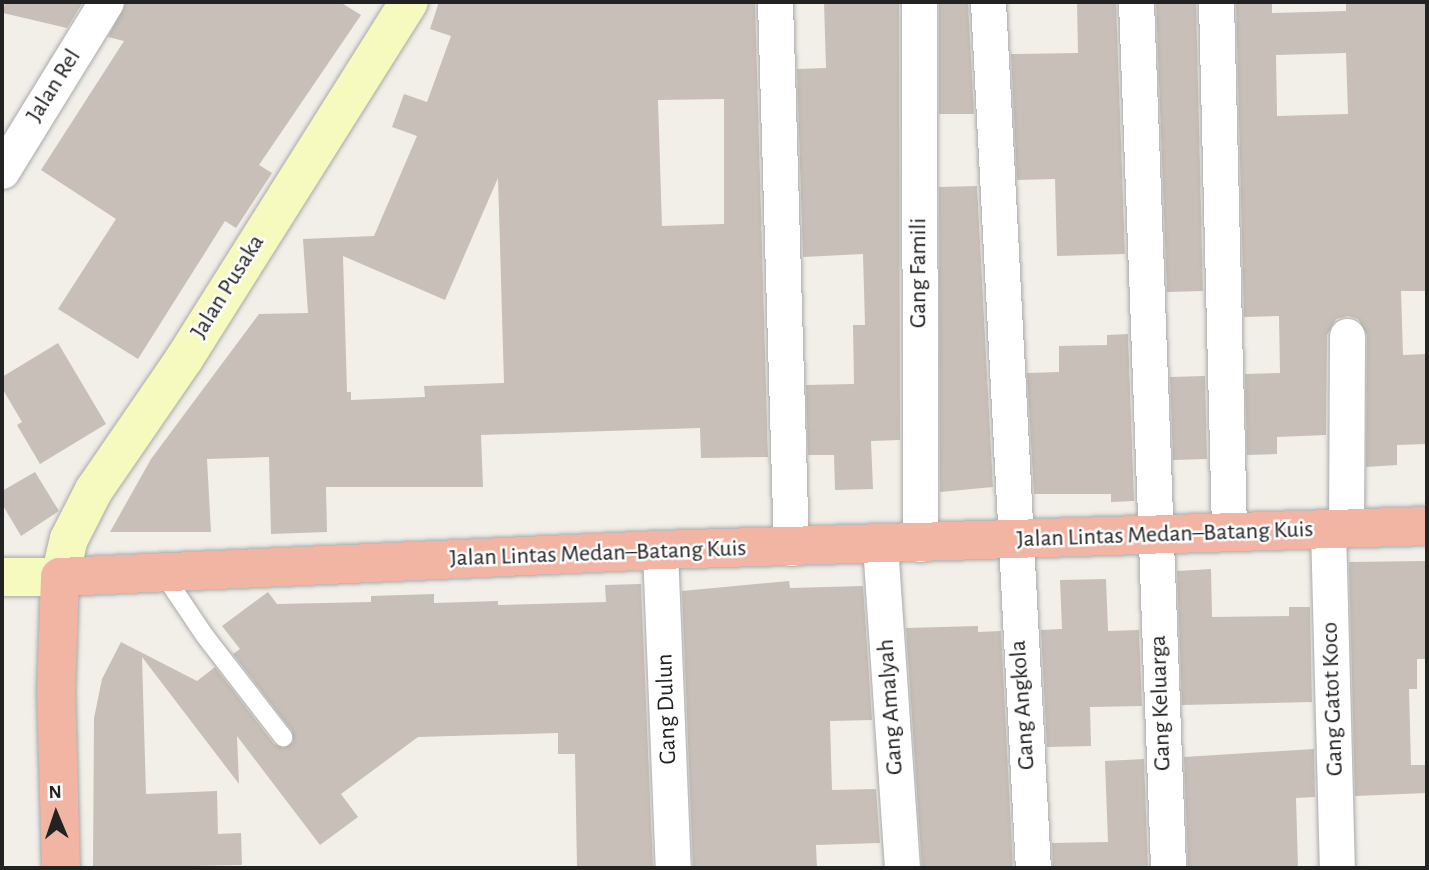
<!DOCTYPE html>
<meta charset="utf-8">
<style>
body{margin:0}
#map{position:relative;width:1429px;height:870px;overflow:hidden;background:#f2efe9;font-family:"Alegreya Sans",sans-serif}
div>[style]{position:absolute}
.building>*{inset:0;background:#c7bfb8}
.roads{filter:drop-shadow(0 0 2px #a9a9a9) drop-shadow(0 0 2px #a9a9a9)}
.service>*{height:18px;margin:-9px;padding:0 9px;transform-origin:9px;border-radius:9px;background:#fff}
.minor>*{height:35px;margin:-17.5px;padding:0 17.5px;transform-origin:17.5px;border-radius:17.5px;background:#fff}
.secondary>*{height:38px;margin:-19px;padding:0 19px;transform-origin:19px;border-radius:19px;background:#f7fabf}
.trunk>*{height:38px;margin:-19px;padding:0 19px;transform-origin:19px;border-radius:19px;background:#f2b4a3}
span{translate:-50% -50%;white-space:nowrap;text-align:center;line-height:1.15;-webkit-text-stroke:5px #fff;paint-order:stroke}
.street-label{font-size:24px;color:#222}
.frame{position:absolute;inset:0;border:4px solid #222;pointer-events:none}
.north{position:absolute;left:21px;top:779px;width:70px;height:70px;-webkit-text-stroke:5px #fff;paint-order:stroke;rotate:358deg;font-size:19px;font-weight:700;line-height:28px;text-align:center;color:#222}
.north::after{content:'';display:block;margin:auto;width:24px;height:32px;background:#222;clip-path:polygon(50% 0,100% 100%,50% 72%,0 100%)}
</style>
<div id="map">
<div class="building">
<div style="clip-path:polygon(5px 2px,83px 2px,67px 28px,3px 13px)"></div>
<div style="clip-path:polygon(126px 2px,340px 2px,361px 15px,259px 165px,272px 173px,236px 228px,225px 221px,138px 359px,58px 309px,116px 219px,41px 170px,124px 41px,108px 37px)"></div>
<div style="clip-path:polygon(evenodd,439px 2px,755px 2px,768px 457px,701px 458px,700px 428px,481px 435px,483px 487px,326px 487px,327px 532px,271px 534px,269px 457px,207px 459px,211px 532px,110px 532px,151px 459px,259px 314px,308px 313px,303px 239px,374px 236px,417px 136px,392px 127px,404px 94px,427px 102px,451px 36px,430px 29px,439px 2px,724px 99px,724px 224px,662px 226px,658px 100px,724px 99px,439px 2px,498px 178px,504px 383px,424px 386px,425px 397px,351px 400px,351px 392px,347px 392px,343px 256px,445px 300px,498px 178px)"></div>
<div style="clip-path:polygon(824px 2px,899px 2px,900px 440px,871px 441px,873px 489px,835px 490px,834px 455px,808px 455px,806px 385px,854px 384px,853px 325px,865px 325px,863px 254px,803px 257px,797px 69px,826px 68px)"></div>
<div style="clip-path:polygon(939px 2px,968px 2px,974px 114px,939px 114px)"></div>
<div style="clip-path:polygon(1077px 2px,1116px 2px,1125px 254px,1057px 256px,1055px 179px,1017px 180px,1011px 54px,1078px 53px)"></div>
<div style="clip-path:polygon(1156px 2px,1196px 2px,1203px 291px,1167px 292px)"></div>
<div style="clip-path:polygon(evenodd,1236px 2px,1272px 2px,1272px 13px,1346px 11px,1346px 2px,1427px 2px,1427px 291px,1401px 291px,1403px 355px,1427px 354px,1427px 444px,1397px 445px,1397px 465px,1366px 467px,1367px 335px,1358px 319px,1348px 316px,1336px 319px,1327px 335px,1326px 435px,1277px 437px,1277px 454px,1247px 455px,1245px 374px,1280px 373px,1279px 316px,1244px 317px,1236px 2px,1346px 53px,1348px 114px,1277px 116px,1276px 55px,1346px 53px)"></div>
<div style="clip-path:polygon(977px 186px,993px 487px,940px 492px,939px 187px)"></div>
<div style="clip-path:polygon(1128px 334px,1134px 501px,1111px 502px,1111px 494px,1034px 494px,1027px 373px,1059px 372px,1059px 346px,1107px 345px,1107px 335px)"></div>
<div style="clip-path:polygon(58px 343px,106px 424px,40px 464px,17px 425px,22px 422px,2px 388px,2px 377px)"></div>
<div style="clip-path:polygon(1205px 376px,1207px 459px,1173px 460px,1170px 377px)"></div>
<div style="clip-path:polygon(35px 472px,59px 511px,21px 536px,2px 504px,2px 491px)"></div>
<div style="clip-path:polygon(1427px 561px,1427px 659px,1417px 659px,1417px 689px,1409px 689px,1411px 765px,1427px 765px,1427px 793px,1355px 796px,1349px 562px)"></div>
<div style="clip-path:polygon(1211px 569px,1212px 617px,1289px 616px,1289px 607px,1310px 607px,1312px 702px,1182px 705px,1177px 571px)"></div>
<div style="clip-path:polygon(1106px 579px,1108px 631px,1139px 630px,1142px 706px,1090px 707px,1091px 746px,1047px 747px,1041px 630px,1062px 629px,1060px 580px)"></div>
<div style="clip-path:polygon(789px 581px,790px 588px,863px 586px,872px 720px,830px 721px,832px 790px,876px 789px,880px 843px,816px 845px,817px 868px,693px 868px,682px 591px)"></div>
<div style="clip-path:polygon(641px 584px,653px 868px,577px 868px,575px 754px,558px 754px,558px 733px,418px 737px,341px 794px,358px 817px,320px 845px,237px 736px,239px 784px,142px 657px,146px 794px,217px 791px,218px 834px,241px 833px,242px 865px,93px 868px,94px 718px,102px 679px,121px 642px,197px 681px,215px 667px,274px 744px,284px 748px,293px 742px,292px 731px,233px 654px,240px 649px,222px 626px,268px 592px,277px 604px,371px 602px,371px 596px,434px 594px,434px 603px,498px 601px,498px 605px,606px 602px,605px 585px)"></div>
<div style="clip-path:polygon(978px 626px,978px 632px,1001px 631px,1013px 868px,922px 868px,906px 628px)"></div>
<div style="clip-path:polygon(1314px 749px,1315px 797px,1296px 798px,1298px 868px,1188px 868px,1184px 757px)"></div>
<div style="clip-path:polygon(1144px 759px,1148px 868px,1053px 868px,1052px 843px,1108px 842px,1105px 761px)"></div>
</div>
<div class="roads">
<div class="service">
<div style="left:162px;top:572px;width:77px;rotate:56.1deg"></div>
<div style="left:205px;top:636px;width:128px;rotate:52.3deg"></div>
</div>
<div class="minor">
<div style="left:775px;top:2px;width:546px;rotate:88.32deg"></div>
<div style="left:919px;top:2px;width:542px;rotate:89.89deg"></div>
<div style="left:988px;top:2px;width:867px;rotate:87.03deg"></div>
<div style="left:1136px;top:2px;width:867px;rotate:87.88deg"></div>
<div style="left:1216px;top:2px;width:530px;rotate:88.59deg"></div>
<div style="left:2px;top:171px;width:198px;rotate:-58.4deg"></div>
<div style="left:1328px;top:529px;width:339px;rotate:88.5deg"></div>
<div style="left:1346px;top:529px;width:193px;rotate:-89.7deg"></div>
<div style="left:880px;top:545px;width:324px;rotate:86.1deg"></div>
<div style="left:660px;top:550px;width:318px;rotate:87.7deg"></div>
</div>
<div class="secondary">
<div style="left:2px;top:577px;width:58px"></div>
<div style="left:60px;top:577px;width:39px;rotate:-77deg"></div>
<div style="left:69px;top:539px;width:55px;rotate:-63deg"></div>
<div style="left:94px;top:490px;width:159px;rotate:-55.5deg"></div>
<div style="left:184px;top:359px;width:422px;rotate:-57.8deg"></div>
</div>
<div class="trunk">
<div style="left:61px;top:868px;width:176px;rotate:-91.6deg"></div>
<div style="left:56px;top:692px;width:115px;rotate:-88deg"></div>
<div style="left:60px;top:577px;width:601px;rotate:-2.58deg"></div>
<div style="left:660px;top:550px;width:767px;rotate:-1.79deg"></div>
</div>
</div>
<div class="street-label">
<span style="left:54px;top:86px;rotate:-58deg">Jalan Rel</span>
<span style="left:919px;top:273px;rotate:-90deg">Gang Famili</span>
<span style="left:228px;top:287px;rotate:-58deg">Jalan Pusaka</span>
<span style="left:1165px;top:535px;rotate:-2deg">Jalan Lintas Medan–Batang Kuis</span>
<span style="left:598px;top:554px;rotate:-2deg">Jalan Lintas Medan–Batang Kuis</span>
<span style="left:1333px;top:699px;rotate:-92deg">Gang Gatot Koco</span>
<span style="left:1161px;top:703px;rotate:-92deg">Gang Keluarga</span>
<span style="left:1023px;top:705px;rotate:-94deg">Gang Angkola</span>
<span style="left:891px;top:707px;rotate:-94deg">Gang Amalyah</span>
<span style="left:667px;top:709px;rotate:-92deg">Gang Dulun</span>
</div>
<div class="frame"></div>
<div class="north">N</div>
</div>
